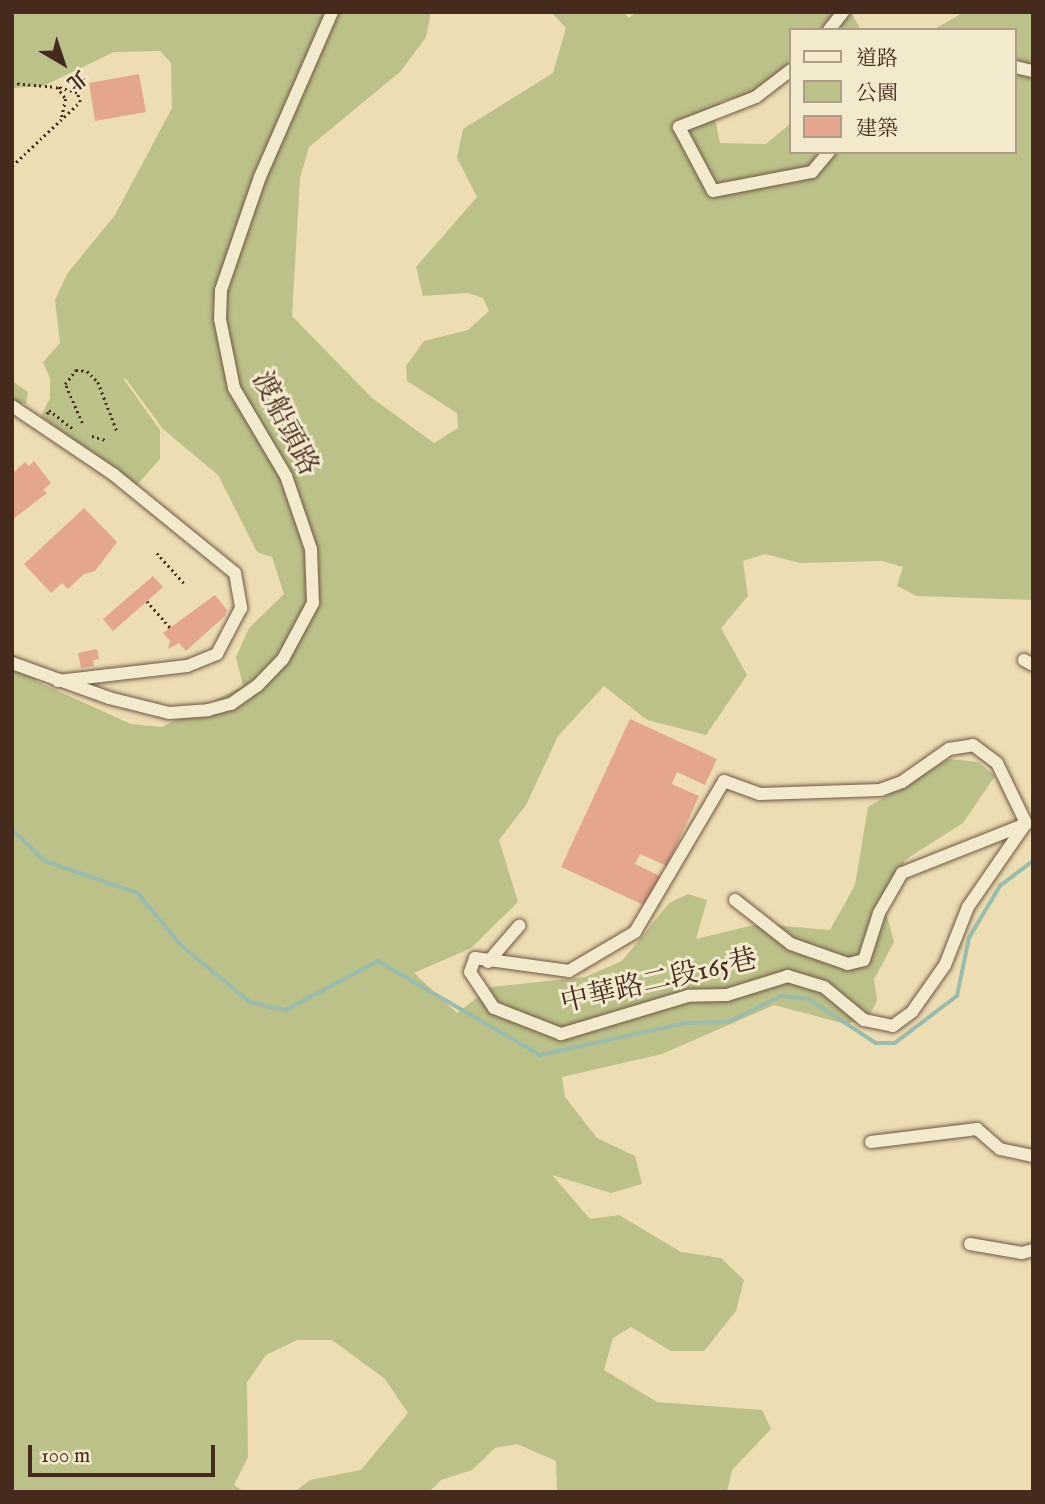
<!DOCTYPE html>
<meta charset="utf-8">
<style>
body{margin:0}
#map{position:relative;width:1045px;height:1504px;overflow:hidden;background:#edddb2;font-family:"IM FELL English","Noto Serif TC",serif}
div>[style]{position:absolute}
.green>*{inset:0;background:#bcc089}
.stream>*{height:3.5px;margin:-1.75px;padding:0 1.75px;transform-origin:1.75px;border-radius:1.75px;background:#99bcad}
.building>*{inset:0;background:#e4a68c}
.path>*{height:2.5px;margin-top:-1.25px;transform-origin:0;background:repeating-linear-gradient(90deg,#452a1e 0 2px,transparent 0 5.5px)}
.roads{filter:drop-shadow(0 0 2px #6f5743) drop-shadow(0 0 2px #6f5743)}
.minor>*{height:12px;margin:-6px;padding:0 6px;transform-origin:6px;border-radius:6px;background:#f3e9cd}
span{translate:-50% -50%;white-space:nowrap;text-align:center;line-height:1.15;-webkit-text-stroke:6px #f3e9cd;paint-order:stroke}
.street-label{font-size:28px;color:#452a1e}
.frame{position:absolute;inset:0;border:14px solid #452a1e;pointer-events:none}
.legend{position:absolute;left:789px;top:28px;width:228px;height:126px;box-sizing:border-box;background:#f3e9cd;border:2px solid #ad9d87;margin:0;padding:9px 12px;list-style:none;font-size:21px;color:#452a1e}
.legend li{display:flex;align-items:center;gap:14px;height:35px}
.legend b{width:35px;border:2px solid #ad9d87}
.north{position:absolute;left:28px;top:28px;width:70px;height:70px;-webkit-text-stroke:5px #f3e9cd;paint-order:stroke;rotate:141deg;font-size:19px;font-weight:700;line-height:28px;text-align:center;color:#452a1e}
.north::after{content:'';display:block;margin:auto;width:24px;height:32px;background:#452a1e;clip-path:polygon(50% 0,100% 100%,50% 72%,0 100%)}
.scale{position:absolute;left:28px;top:1445px;width:187px;height:32px;box-sizing:border-box;border:4px solid #452a1e;border-top:0;padding-left:9px;font-size:21px;line-height:24px;white-space:nowrap;color:#452a1e;-webkit-text-stroke:5px #f3e9cd;paint-order:stroke}
</style>
<div id="map">
<div class="green">
<div style="clip-path:polygon(12px 12px,431px 12px,426px 37px,401px 71px,309px 147px,300px 178px,292px 316px,372px 398px,434px 443px,458px 428px,457px 413px,407px 381px,406px 366px,424px 341px,468px 330px,489px 311px,483px 298px,468px 293px,423px 296px,416px 267px,477px 197px,457px 158px,463px 129px,553px 73px,566px 28px,551px 12px,624px 12px,629px 18px,636px 12px,851px 12px,861px 30px,791px 30px,791px 79px,775px 90px,722px 101px,714px 113px,720px 143px,766px 144px,791px 123px,791px 152px,1015px 152px,1015px 30px,933px 30px,964px 12px,1033px 12px,1033px 600px,917px 596px,897px 586px,903px 567px,882px 561px,800px 563px,765px 554px,743px 561px,748px 596px,721px 628px,747px 675px,706px 735px,647px 720px,604px 686px,558px 736px,526px 805px,499px 840px,518px 902px,471px 948px,414px 973px,457px 1013px,491px 987px,585px 977px,622px 961px,669px 903px,688px 894px,707px 900px,696px 939px,758px 924px,830px 930px,855px 885px,868px 807px,949px 759px,978px 762px,995px 776px,963px 823px,905px 860px,886px 913px,894px 942px,874px 979px,877px 1000px,868px 1019px,846px 1024px,774px 1005px,662px 1054px,562px 1077px,565px 1097px,597px 1138px,635px 1156px,642px 1184px,611px 1193px,552px 1175px,590px 1219px,619px 1215px,681px 1252px,721px 1258px,744px 1280px,736px 1311px,704px 1351px,671px 1351px,631px 1327px,613px 1338px,604px 1370px,657px 1402px,762px 1410px,771px 1429px,732px 1470px,727px 1492px,557px 1492px,556px 1461px,517px 1444px,495px 1448px,472px 1470px,441px 1480px,429px 1492px,294px 1492px,310px 1480px,361px 1470px,408px 1413px,385px 1379px,332px 1340px,297px 1340px,266px 1355px,247px 1382px,248px 1457px,234px 1485px,244px 1492px,12px 1492px,12px 652px,36px 681px,131px 724px,162px 727px,243px 686px,236px 657px,249px 628px,284px 594px,272px 557px,257px 552px,218px 475px,163px 429px,126px 379px,123px 378px,160px 430px,160px 459px,136px 486px,41px 416px,50px 398px,50px 378px,43px 362px,60px 343px,55px 300px,67px 274px,115px 215px,172px 108px,171px 63px,160px 51px,114px 52px,43px 86px,12px 88px)"></div>
<div style="clip-path:polygon(12px 381px,28px 392px,26px 404px,12px 401px)"></div>
</div>
<div class="stream">
<div style="left:12px;top:829px;width:46px;rotate:44.1deg"></div>
<div style="left:45px;top:861px;width:98px;rotate:19deg"></div>
<div style="left:138px;top:893px;width:67px;rotate:50.4deg"></div>
<div style="left:181px;top:945px;width:89px;rotate:39.6deg"></div>
<div style="left:250px;top:1002px;width:37px;rotate:13deg"></div>
<div style="left:286px;top:1010px;width:104px;rotate:-28deg"></div>
<div style="left:378px;top:961px;width:187px;rotate:30.1deg"></div>
<div style="left:540px;top:1055px;width:148px;rotate:-12.4deg"></div>
<div style="left:685px;top:1023px;width:44px;rotate:-1.3deg"></div>
<div style="left:729px;top:1022px;width:58px;rotate:-26.6deg"></div>
<div style="left:781px;top:996px;width:28px;rotate:6deg"></div>
<div style="left:809px;top:999px;width:80px;rotate:33.3deg"></div>
<div style="left:876px;top:1043px;width:19px"></div>
<div style="left:895px;top:1043px;width:78px;rotate:-37.2deg"></div>
<div style="left:957px;top:996px;width:59px;rotate:-78.3deg"></div>
<div style="left:969px;top:938px;width:61px;rotate:-59.2deg"></div>
<div style="left:1000px;top:886px;width:41px;rotate:-37.1deg"></div>
</div>
<div class="building">
<div style="clip-path:polygon(139px 74px,146px 112px,95px 121px,89px 83px)"></div>
<div style="clip-path:polygon(34px 461px,51px 483px,43px 490px,47px 493px,12px 520px,12px 474px,25px 462px,29px 466px)"></div>
<div style="clip-path:polygon(84px 508px,117px 542px,95px 571px,84px 574px,68px 589px,62px 583px,51px 593px,24px 564px)"></div>
<div style="clip-path:polygon(153px 576px,163px 587px,113px 631px,103px 619px)"></div>
<div style="clip-path:polygon(215px 595px,227px 610px,225px 616px,186px 651px,179px 643px,168px 649px,170px 641px,163px 633px)"></div>
<div style="clip-path:polygon(97px 649px,99px 659px,93px 660px,94px 666px,81px 668px,78px 653px)"></div>
<div style="clip-path:polygon(630px 719px,717px 759px,705px 785px,677px 772px,672px 784px,699px 796px,667px 866px,640px 854px,635px 864px,660px 876px,646px 906px,561px 867px)"></div>
</div>
<div class="path">
<div style="left:12px;top:83px;width:45px;rotate:5.1deg"></div>
<div style="left:57px;top:87px;width:15px;rotate:53deg"></div>
<div style="left:66px;top:99px;width:22px;rotate:103deg"></div>
<div style="left:12px;top:166px;width:93px;rotate:-43.3deg"></div>
<div style="left:80px;top:102px;width:9px;rotate:-108deg"></div>
<div style="left:77px;top:93px;width:21px;rotate:-163deg"></div>
<div style="left:47px;top:414px;width:4px;rotate:-63deg"></div>
<div style="left:49px;top:410px;width:33px;rotate:38deg"></div>
<div style="left:82px;top:423px;width:43px;rotate:-113.6deg"></div>
<div style="left:65px;top:384px;width:18px;rotate:-52deg"></div>
<div style="left:76px;top:370px;width:11px;rotate:5deg"></div>
<div style="left:87px;top:371px;width:16px;rotate:45deg"></div>
<div style="left:98px;top:382px;width:53px;rotate:68.8deg"></div>
<div style="left:92px;top:436px;width:15px;rotate:16deg"></div>
<div style="left:157px;top:553px;width:40px;rotate:48deg"></div>
<div style="left:147px;top:601px;width:37px;rotate:49deg"></div>
</div>
<div class="roads">
<div class="minor">
<div style="left:829px;top:30px;width:23px;rotate:-52deg"></div>
<div style="left:1015px;top:67px;width:18px;rotate:13deg"></div>
<div style="left:791px;top:70px;width:44px;rotate:142.4deg"></div>
<div style="left:756px;top:97px;width:83px;rotate:158.7deg"></div>
<div style="left:679px;top:127px;width:72px;rotate:62deg"></div>
<div style="left:713px;top:191px;width:101px;rotate:-10.9deg"></div>
<div style="left:812px;top:172px;width:26px;rotate:-50deg"></div>
<div style="left:12px;top:406px;width:122px;rotate:34deg"></div>
<div style="left:113px;top:474px;width:157px;rotate:39.1deg"></div>
<div style="left:235px;top:573px;width:36px;rotate:80deg"></div>
<div style="left:241px;top:608px;width:52px;rotate:117.6deg"></div>
<div style="left:217px;top:654px;width:32px;rotate:158deg"></div>
<div style="left:187px;top:666px;width:130px;rotate:173.4deg"></div>
<div style="left:1024px;top:660px;width:10px;rotate:29deg"></div>
<div style="left:12px;top:663px;width:103px;rotate:19.8deg"></div>
<div style="left:109px;top:698px;width:62px;rotate:14deg"></div>
<div style="left:169px;top:713px;width:39px;rotate:-4deg"></div>
<div style="left:208px;top:710px;width:24px;rotate:-15deg"></div>
<div style="left:231px;top:704px;width:32px;rotate:-35deg"></div>
<div style="left:257px;top:686px;width:37px;rotate:-46deg"></div>
<div style="left:283px;top:659px;width:64px;rotate:-61.8deg"></div>
<div style="left:313px;top:603px;width:54px;rotate:-92.1deg"></div>
<div style="left:311px;top:549px;width:77px;rotate:-108.9deg"></div>
<div style="left:286px;top:476px;width:102px;rotate:-120.6deg"></div>
<div style="left:234px;top:388px;width:70px;rotate:-101.5deg"></div>
<div style="left:220px;top:319px;width:29px;rotate:-88deg"></div>
<div style="left:221px;top:290px;width:120px;rotate:-71deg"></div>
<div style="left:260px;top:177px;width:180px;rotate:-66.4deg"></div>
<div style="left:973px;top:745px;width:30px;rotate:37deg"></div>
<div style="left:997px;top:763px;width:67px;rotate:64.2deg"></div>
<div style="left:1026px;top:823px;width:102px;rotate:124.6deg"></div>
<div style="left:968px;top:907px;width:62px;rotate:111.6deg"></div>
<div style="left:945px;top:965px;width:57px;rotate:125.1deg"></div>
<div style="left:912px;top:1012px;width:24px;rotate:144deg"></div>
<div style="left:893px;top:1026px;width:30px;rotate:-168deg"></div>
<div style="left:864px;top:1020px;width:52px;rotate:-140.5deg"></div>
<div style="left:824px;top:987px;width:38px;rotate:-163deg"></div>
<div style="left:788px;top:976px;width:64px;rotate:162.7deg"></div>
<div style="left:727px;top:995px;width:39px;rotate:179deg"></div>
<div style="left:688px;top:996px;width:133px;rotate:163.3deg"></div>
<div style="left:561px;top:1034px;width:72px;rotate:-158.8deg"></div>
<div style="left:494px;top:1008px;width:43px;rotate:-123.7deg"></div>
<div style="left:470px;top:972px;width:15px;rotate:-70deg"></div>
<div style="left:475px;top:958px;width:95px;rotate:7.9deg"></div>
<div style="left:569px;top:971px;width:77px;rotate:-30.6deg"></div>
<div style="left:635px;top:932px;width:175px;rotate:-59.5deg"></div>
<div style="left:724px;top:781px;width:38px;rotate:20deg"></div>
<div style="left:760px;top:794px;width:120px;rotate:-1.9deg"></div>
<div style="left:880px;top:790px;width:23px;rotate:-20deg"></div>
<div style="left:902px;top:782px;width:57px;rotate:-35.1deg"></div>
<div style="left:949px;top:749px;width:24px;rotate:-9deg"></div>
<div style="left:735px;top:900px;width:71px;rotate:38.2deg"></div>
<div style="left:791px;top:944px;width:60px;rotate:19.3deg"></div>
<div style="left:848px;top:964px;width:16px;rotate:-14deg"></div>
<div style="left:864px;top:960px;width:49px;rotate:-72.3deg"></div>
<div style="left:879px;top:913px;width:46px;rotate:-60.1deg"></div>
<div style="left:902px;top:873px;width:133px;rotate:-21.6deg"></div>
<div style="left:488px;top:962px;width:48px;rotate:-49.3deg"></div>
<div style="left:871px;top:1142px;width:107px;rotate:-7deg"></div>
<div style="left:977px;top:1129px;width:30px;rotate:41deg"></div>
<div style="left:1000px;top:1149px;width:34px;rotate:12deg"></div>
<div style="left:970px;top:1244px;width:53px;rotate:9.8deg"></div>
<div style="left:1022px;top:1253px;width:11px;rotate:-15deg"></div>
</div>
</div>
<div class="street-label">
<span style="left:284px;top:424px;rotate:63deg">渡船頭路</span>
<span style="left:659px;top:982px;rotate:-13deg">中華路二段165巷</span>
</div>
<div class="frame"></div>
<ul class="legend">
<li><b style="height:9px;background:#f3e9cd"></b>道路</li>
<li><b style="height:19px;background:#bcc089"></b>公園</li>
<li><b style="height:19px;background:#e4a68c"></b>建築</li>
</ul>
<div class="north">北</div>
<div class="scale">100 m</div>
</div>
